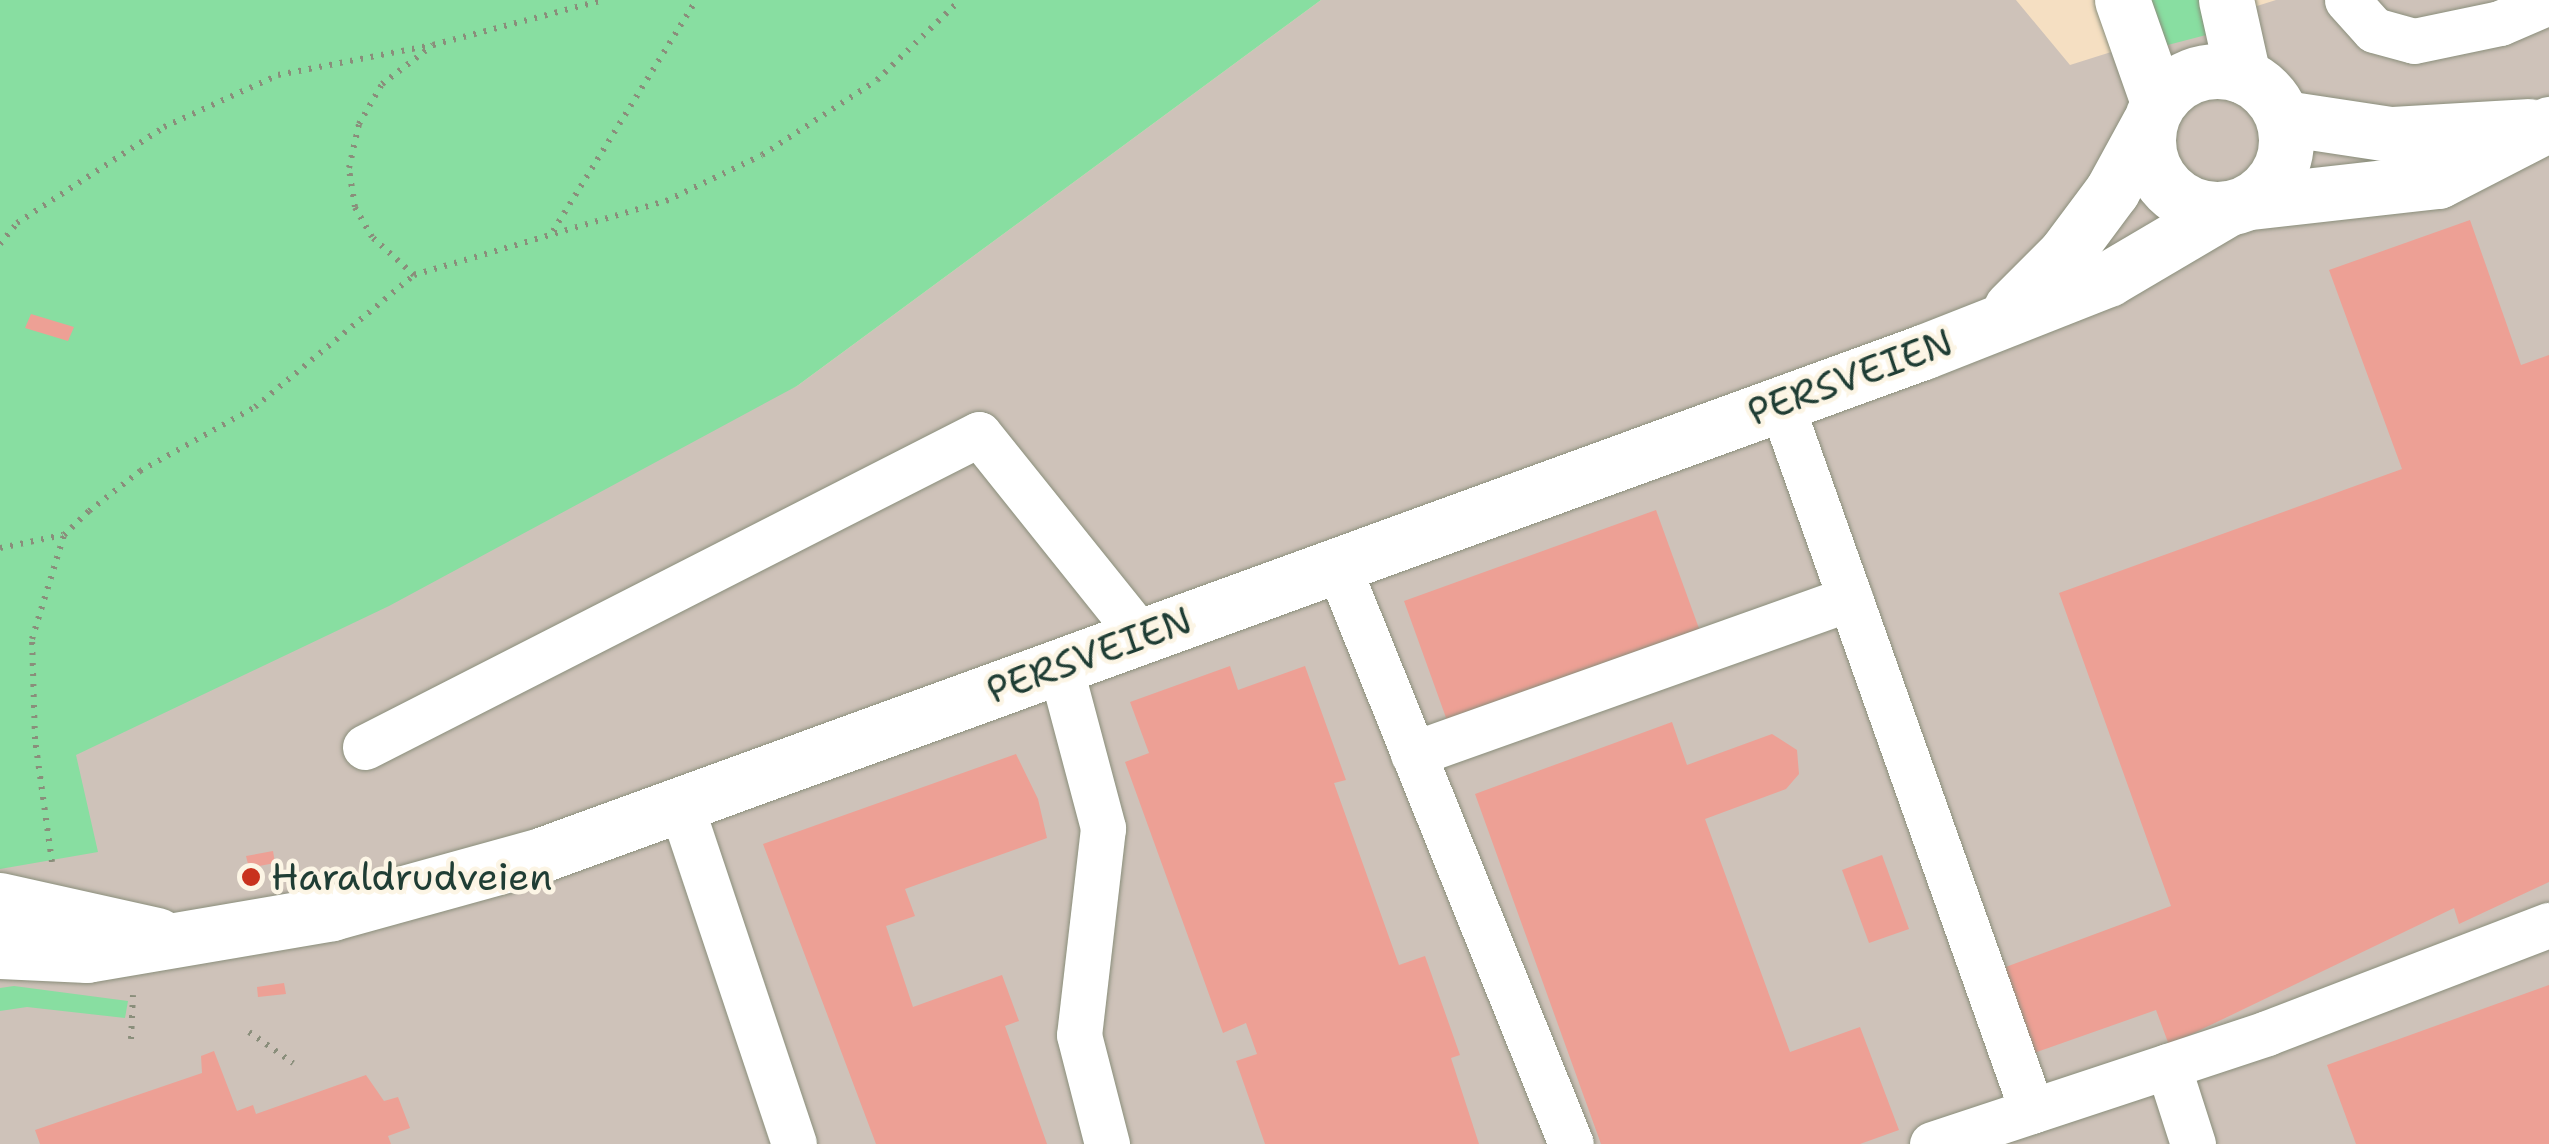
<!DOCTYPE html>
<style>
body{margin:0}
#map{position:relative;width:2549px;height:1144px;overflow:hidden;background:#f5dfc2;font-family:"Shantell Sans",sans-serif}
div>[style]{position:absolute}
.industrial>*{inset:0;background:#cec2b9}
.green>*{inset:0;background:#88dea1}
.building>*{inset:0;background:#eda095}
.path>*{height:6px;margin-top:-3px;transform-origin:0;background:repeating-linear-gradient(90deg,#8a8e7b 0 2.5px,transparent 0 10.5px)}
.roads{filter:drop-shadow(0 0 2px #8a8e7b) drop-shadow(0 0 2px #8a8e7b)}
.minor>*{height:45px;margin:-22.5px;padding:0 22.5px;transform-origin:22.5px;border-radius:22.5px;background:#fff}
.major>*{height:55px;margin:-27.5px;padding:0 27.5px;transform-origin:27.5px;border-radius:27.5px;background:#fff}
.major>.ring{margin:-27.5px;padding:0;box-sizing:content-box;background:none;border:55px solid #fff;border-radius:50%}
.highway>*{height:55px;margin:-27.5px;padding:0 27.5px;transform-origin:27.5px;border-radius:27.5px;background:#fff}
.dots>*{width:28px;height:28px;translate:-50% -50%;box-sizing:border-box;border:5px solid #fcf5e5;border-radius:50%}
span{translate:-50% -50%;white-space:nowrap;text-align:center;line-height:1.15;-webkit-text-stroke:9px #fcf5e5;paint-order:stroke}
.street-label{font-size:38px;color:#1f3d34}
.poi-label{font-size:38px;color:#1f3d34}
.left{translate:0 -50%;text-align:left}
</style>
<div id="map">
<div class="industrial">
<div style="clip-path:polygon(1321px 0,2016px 0,2070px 65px,2276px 0,2549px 0,2549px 1144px,0 1144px,0 730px,797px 386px)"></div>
</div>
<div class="green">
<div style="clip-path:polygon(0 0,1321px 0,797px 386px,389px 606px,76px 755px,98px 852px,0 869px)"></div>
<div style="clip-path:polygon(2140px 0,2208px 0,2210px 34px,2160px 47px)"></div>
<div style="clip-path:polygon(14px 986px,128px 1001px,125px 1018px,27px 1007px,0 1011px,0 988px)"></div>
</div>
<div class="building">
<div style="clip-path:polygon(2470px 220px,2521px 365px,2549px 355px,2549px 882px,2459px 924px,2454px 908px,2169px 1045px,2156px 1010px,2034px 1053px,2003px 968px,2171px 906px,2059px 593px,2402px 469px,2329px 270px)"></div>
<div style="clip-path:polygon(31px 314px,74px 327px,68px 341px,25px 328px)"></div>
<div style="clip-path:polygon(1656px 510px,1701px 634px,1449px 726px,1404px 601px)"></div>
<div style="clip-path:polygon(1230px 666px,1238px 690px,1305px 666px,1346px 780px,1334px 783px,1399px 965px,1425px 956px,1460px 1055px,1451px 1058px,1479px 1144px,1265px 1144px,1236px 1061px,1257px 1054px,1246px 1023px,1223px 1033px,1125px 762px,1149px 753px,1130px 702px)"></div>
<div style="clip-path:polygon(1672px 722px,1687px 765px,1772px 734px,1797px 750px,1799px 774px,1786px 789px,1705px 819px,1790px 1052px,1860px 1027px,1899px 1130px,1860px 1144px,1601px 1144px,1475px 794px)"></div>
<div style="clip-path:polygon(1016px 754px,1038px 799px,1047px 838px,905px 889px,915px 916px,886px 926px,913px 1007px,1002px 975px,1019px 1021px,1005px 1026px,1047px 1144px,876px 1144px,763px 844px)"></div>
<div style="clip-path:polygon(273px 851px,275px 863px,249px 868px,246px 856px)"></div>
<div style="clip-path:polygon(1882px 855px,1909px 929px,1869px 943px,1842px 870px)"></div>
<div style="clip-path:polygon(284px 983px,286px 994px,258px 997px,257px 987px)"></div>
<div style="clip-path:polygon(2549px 985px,2549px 1144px,2356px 1144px,2327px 1065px)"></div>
<div style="clip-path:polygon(214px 1051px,237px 1111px,253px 1105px,256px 1114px,366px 1075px,384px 1101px,398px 1097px,410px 1128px,388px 1136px,391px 1144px,40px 1144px,35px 1130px,202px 1073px,201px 1056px)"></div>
</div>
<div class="path">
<div style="left:553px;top:231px;width:272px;rotate:-58.2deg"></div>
<div style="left:0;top:244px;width:27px;rotate:-51deg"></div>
<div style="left:17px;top:223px;width:176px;rotate:-33.1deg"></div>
<div style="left:164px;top:127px;width:125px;rotate:-24.5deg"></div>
<div style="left:278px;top:75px;width:158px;rotate:-11deg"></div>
<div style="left:414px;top:275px;width:57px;rotate:-137.9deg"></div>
<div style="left:372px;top:237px;width:34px;rotate:-120deg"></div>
<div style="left:355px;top:207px;width:39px;rotate:-99deg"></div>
<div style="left:349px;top:168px;width:45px;rotate:-77.2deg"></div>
<div style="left:359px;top:124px;width:46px;rotate:-60.1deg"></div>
<div style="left:382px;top:84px;width:64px;rotate:-37.4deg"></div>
<div style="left:433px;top:45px;width:176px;rotate:-14.8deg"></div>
<div style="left:0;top:548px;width:64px;rotate:-11.7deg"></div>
<div style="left:52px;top:862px;width:124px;rotate:-97.9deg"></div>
<div style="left:35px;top:739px;width:100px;rotate:-91.7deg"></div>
<div style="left:32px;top:639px;width:109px;rotate:-72.9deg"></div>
<div style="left:64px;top:535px;width:35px;rotate:-44deg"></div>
<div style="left:89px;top:511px;width:65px;rotate:-38.1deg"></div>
<div style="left:140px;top:471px;width:132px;rotate:-29.1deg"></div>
<div style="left:255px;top:407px;width:207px;rotate:-39.7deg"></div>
<div style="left:414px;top:275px;width:263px;rotate:-16.4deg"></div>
<div style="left:666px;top:201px;width:106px;rotate:-25.6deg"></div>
<div style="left:762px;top:155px;width:137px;rotate:-33.1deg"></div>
<div style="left:877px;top:80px;width:115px;rotate:-43.9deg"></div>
<div style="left:249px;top:1032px;width:54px;rotate:35.2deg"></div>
<div style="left:131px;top:1039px;width:44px;rotate:-87.4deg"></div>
</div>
<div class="roads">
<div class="minor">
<div style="left:2347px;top:0;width:40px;rotate:48deg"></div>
<div style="left:2374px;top:30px;width:41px;rotate:15.4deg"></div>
<div style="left:2414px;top:41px;width:88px;rotate:-11.8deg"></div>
<div style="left:2500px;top:23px;width:53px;rotate:-23.2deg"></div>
<div style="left:1781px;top:404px;width:750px;rotate:70.45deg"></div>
<div style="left:1337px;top:564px;width:625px;rotate:68.03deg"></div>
<div style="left:1060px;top:666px;width:168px;rotate:75.1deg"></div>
<div style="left:1103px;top:828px;width:208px;rotate:96.6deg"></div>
<div style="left:1079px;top:1035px;width:113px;rotate:75.6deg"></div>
<div style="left:365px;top:747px;width:689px;rotate:-27.01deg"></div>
<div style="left:979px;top:434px;width:259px;rotate:51.3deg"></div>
<div style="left:1413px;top:754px;width:464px;rotate:-19.6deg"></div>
<div style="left:681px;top:806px;width:356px;rotate:71.5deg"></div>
<div style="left:2168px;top:1066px;width:82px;rotate:72.2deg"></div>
<div style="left:1932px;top:1144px;width:353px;rotate:-18.3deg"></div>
<div style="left:2267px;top:1033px;width:302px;rotate:-21deg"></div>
</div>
<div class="major">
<div class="ring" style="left:2148px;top:71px;width:83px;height:83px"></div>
<div style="left:2284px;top:118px;width:107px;rotate:8.6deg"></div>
<div style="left:2390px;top:134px;width:139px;rotate:-3.3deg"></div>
<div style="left:2251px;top:202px;width:188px;rotate:-6.4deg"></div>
<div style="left:2438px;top:181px;width:125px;rotate:-27.2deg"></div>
<div style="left:2011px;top:308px;width:76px;rotate:-45deg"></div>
<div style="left:2065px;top:254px;width:79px;rotate:-53.3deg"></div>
<div style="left:2112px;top:191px;width:77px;rotate:-61.4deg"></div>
<div style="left:0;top:900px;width:161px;rotate:12.6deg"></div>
<div style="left:0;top:951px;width:87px;rotate:2.6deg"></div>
<div style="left:87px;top:955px;width:249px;rotate:-9.7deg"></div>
<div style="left:332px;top:913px;width:217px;rotate:-15.5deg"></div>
<div style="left:541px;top:855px;width:1471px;rotate:-20deg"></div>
<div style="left:1923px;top:352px;width:199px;rotate:-21.5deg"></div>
<div style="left:2108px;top:279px;width:138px;rotate:-30.5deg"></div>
</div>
<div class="highway">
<div style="left:2122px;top:0;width:108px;rotate:70.6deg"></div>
<div style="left:2226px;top:0;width:78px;rotate:77.4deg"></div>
</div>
</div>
<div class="dots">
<div style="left:251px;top:877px;background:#c8321e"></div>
</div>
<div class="street-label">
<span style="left:1850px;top:377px;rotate:-20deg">PERSVEIEN</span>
<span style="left:1089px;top:655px;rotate:-20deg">PERSVEIEN</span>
</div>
<div class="poi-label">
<span class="left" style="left:271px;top:877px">Haraldrudveien</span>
</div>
</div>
